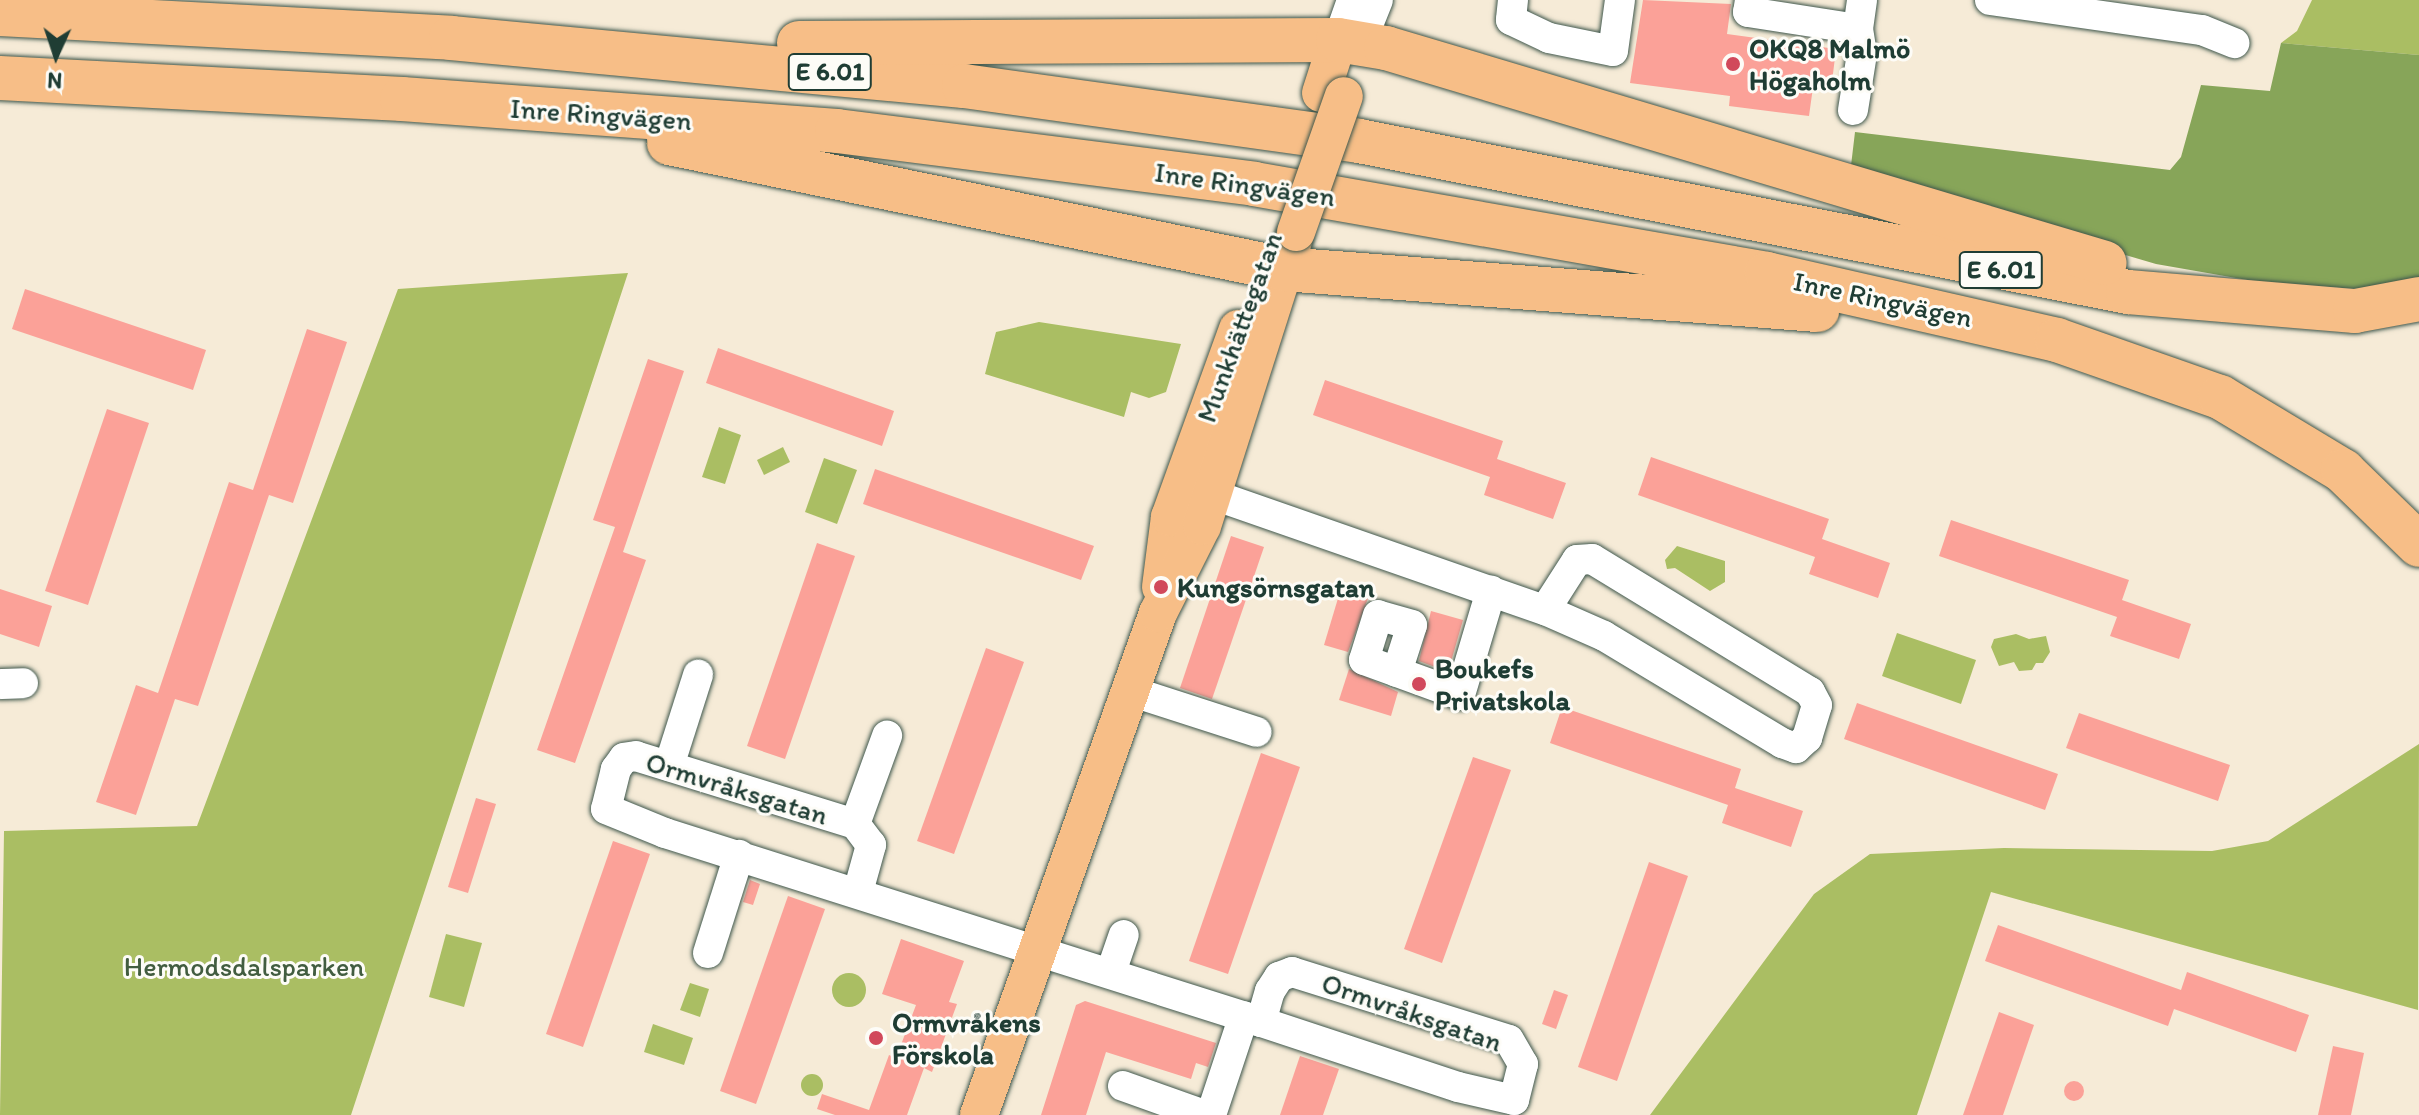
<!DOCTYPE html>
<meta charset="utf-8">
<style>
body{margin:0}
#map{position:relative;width:2419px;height:1115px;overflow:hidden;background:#f6ebd7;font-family:Itim,sans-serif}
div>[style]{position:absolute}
.green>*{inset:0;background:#aabe63}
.round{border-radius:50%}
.forest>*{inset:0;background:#87a559}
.building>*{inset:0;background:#fba198}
.roads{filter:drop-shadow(0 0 2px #3f574c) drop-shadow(0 0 2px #3f574c)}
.minor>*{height:30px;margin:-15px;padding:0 15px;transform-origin:15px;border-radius:15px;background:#fff}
.major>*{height:38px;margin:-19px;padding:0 19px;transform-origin:19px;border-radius:19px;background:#f7be87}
.highway>*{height:44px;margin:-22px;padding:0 22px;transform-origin:22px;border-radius:22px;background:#f7be87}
.bridges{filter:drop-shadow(0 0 2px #3f574c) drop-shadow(0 0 2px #3f574c)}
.major-bridge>*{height:38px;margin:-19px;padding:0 19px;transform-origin:19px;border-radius:19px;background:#f7be87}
.dots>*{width:22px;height:22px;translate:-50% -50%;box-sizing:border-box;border:4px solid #fdfcf7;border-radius:50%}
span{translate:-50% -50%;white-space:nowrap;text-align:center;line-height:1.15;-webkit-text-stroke:6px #fdfcf7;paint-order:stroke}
.shield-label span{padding:2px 6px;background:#fdfcf7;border:2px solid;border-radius:6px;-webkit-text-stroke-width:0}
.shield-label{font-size:26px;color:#1f3d34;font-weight:700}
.poi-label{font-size:28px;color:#1f3d34;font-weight:700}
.left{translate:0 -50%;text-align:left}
.street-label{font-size:28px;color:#1f3d34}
.park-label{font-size:28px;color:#425d40}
.north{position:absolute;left:16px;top:16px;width:80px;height:80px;-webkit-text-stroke:6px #fdfcf7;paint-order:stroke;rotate:183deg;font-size:22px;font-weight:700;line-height:32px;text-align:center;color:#1f3d34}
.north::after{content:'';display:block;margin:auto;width:28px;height:36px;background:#1f3d34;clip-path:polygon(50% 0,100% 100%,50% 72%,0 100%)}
</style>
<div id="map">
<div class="green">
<div style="clip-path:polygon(2312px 0,2419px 0,2419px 55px,2281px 43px,2297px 31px)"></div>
<div style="clip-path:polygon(628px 273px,351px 1115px,0 1115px,4px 831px,197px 826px,398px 289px)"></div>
<div style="clip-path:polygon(1039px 322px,1181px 344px,1166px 392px,1149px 398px,1131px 392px,1124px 417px,985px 374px,996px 332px)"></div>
<div style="clip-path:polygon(719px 427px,741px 435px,725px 484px,702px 477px)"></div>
<div style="clip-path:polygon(783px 447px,790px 462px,764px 475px,757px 460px)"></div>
<div style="clip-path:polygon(824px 458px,857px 470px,837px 524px,805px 512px)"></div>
<div style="clip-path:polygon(1677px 546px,1725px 561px,1725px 582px,1710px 591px,1675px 568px,1667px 569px,1665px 560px)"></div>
<div style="clip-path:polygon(1897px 633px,1976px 660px,1961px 704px,1882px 676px)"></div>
<div style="clip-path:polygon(2016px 634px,2029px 639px,2046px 636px,2050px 652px,2043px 663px,2036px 663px,2032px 670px,2019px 671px,2014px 662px,1999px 666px,1991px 647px,1994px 639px)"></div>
<div style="clip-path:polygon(2419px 744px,2418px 1010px,1991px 892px,1917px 1115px,1650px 1115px,1814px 894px,1870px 854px,2004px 848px,2212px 851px,2268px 841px)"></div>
<div style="clip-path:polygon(446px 934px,482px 943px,464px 1007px,429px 997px)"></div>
<div class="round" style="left:832px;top:973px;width:34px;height:34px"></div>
<div style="clip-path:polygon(690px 983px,709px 989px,700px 1017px,680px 1010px)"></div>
<div style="clip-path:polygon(653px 1024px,693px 1038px,684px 1065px,644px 1052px)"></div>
<div class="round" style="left:801px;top:1074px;width:22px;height:22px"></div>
</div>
<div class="forest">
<div style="clip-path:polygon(2281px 43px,2419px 55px,2419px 284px,2356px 289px,2259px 282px,2156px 264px,1850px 174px,1855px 132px,2170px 170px,2181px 157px,2201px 85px,2270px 91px)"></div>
</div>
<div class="building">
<div style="clip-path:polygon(1643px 0,1731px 4px,1727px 34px,1836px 49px,1832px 82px,1814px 80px,1809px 116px,1729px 106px,1730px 96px,1630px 83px)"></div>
<div style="clip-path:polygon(25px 289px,206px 350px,193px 390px,12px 329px)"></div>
<div style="clip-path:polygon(307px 329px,347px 342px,293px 503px,269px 495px,198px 706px,175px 699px,136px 815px,96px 802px,136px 685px,158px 693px,229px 482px,253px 490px)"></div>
<div style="clip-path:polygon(718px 348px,894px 411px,882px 446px,706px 383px)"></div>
<div style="clip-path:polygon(648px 359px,684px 371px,623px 552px,646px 560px,575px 763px,537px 750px,615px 527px,593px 520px)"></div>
<div style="clip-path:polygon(1325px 380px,1503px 441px,1497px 459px,1566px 483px,1553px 519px,1484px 495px,1490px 477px,1313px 415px)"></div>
<div style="clip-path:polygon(107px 409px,149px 423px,88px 605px,45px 591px)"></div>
<div style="clip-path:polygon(1651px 457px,1829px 519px,1822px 539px,1890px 563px,1878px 598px,1809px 574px,1815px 557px,1638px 495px)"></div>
<div style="clip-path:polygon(875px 469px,1094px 546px,1081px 580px,863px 504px)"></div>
<div style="clip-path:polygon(1951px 520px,2129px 580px,2122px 600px,2191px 624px,2179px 659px,2110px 636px,2117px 617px,1939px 556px)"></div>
<div style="clip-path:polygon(1231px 536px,1264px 547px,1212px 699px,1180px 688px)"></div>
<div style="clip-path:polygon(817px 543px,855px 556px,785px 759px,747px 746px)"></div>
<div style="clip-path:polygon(1342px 585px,1370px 593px,1348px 652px,1324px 645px)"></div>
<div style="clip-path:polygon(0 589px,52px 606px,39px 647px,0 634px)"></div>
<div style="clip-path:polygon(1431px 611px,1463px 620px,1448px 672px,1419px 661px)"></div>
<div style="clip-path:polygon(986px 648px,1024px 662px,954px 854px,917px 841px)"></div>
<div style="clip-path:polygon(1349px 669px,1398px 692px,1391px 716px,1339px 700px)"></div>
<div style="clip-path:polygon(1857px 703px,2058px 774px,2045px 810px,1844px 739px)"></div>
<div style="clip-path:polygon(1562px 707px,1741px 769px,1735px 788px,1803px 811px,1791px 847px,1722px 823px,1728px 805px,1550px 743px)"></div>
<div style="clip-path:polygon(2079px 713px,2230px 765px,2218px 801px,2066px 748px)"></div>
<div style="clip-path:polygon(1261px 753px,1300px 767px,1228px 974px,1189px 961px)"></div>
<div style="clip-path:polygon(1473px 757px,1511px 770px,1442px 963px,1404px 949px)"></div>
<div style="clip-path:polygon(476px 798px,496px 804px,468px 893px,448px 887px)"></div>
<div style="clip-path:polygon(613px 841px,650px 854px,583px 1047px,546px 1034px)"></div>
<div style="clip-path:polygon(1649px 862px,1688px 876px,1617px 1081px,1578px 1067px)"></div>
<div style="clip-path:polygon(750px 880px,760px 884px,753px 905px,743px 902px)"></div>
<div style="clip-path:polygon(788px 896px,825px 909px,756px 1104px,720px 1091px)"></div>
<div style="clip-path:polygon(1998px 925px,2181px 990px,2187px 972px,2309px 1015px,2296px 1052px,2174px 1009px,2168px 1026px,1985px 961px)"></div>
<div style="clip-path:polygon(901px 939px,964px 961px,949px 1002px,957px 1004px,932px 1072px,924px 1068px,907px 1115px,835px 1115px,817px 1109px,822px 1094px,869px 1110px,889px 1055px,896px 1058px,916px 1005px,882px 994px)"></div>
<div style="clip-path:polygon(1554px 990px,1568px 995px,1556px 1029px,1542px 1024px)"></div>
<div style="clip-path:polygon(1085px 1001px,1216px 1043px,1208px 1067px,1196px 1063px,1191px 1079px,1106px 1052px,1086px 1115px,1041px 1115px,1076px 1005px)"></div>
<div style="clip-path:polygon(1999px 1012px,2034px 1025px,2003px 1115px,1963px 1115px)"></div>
<div style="clip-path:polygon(2333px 1046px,2364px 1053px,2351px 1115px,2318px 1115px)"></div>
<div style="clip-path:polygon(1300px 1056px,1339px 1069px,1323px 1115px,1280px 1115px)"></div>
<div class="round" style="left:2064px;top:1081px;width:20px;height:20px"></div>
</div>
<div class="roads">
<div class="minor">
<div style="left:1513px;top:0;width:20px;rotate:96deg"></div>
<div style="left:1511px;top:20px;width:42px;rotate:25.3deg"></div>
<div style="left:1549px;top:38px;width:65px;rotate:11.5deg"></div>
<div style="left:1613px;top:51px;width:51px;rotate:-82.2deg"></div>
<div style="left:1750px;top:0;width:12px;rotate:99deg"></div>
<div style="left:1748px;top:12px;width:111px;rotate:8.8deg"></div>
<div style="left:1990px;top:0;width:214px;rotate:8.1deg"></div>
<div style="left:2202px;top:30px;width:35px;rotate:22deg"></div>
<div style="left:1338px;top:40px;width:42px;rotate:-70.7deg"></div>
<div style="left:1360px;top:45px;width:48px;rotate:-68.2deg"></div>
<div style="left:1853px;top:110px;width:57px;rotate:-80.9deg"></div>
<div style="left:1862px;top:54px;width:25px;rotate:-99deg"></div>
<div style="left:1858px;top:29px;width:29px;rotate:-82deg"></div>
<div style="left:1191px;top:487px;width:375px;rotate:19.2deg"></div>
<div style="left:1545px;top:610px;width:64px;rotate:23.8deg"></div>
<div style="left:1604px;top:636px;width:208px;rotate:31deg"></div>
<div style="left:1782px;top:743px;width:15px;rotate:20deg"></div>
<div style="left:1796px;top:748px;width:15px;rotate:-42deg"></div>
<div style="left:1807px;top:738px;width:34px;rotate:-73deg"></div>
<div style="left:1817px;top:705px;width:15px;rotate:-118deg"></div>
<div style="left:1810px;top:692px;width:255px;rotate:-148.6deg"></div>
<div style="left:1592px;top:559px;width:15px;rotate:176deg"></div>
<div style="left:1577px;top:560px;width:59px;rotate:122.6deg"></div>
<div style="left:1397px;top:672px;width:49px;rotate:-72.3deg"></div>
<div style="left:1412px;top:625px;width:35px;rotate:-164deg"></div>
<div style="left:1378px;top:615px;width:47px;rotate:107.3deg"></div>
<div style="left:1364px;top:660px;width:102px;rotate:20deg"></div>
<div style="left:1460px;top:695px;width:109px;rotate:-73.4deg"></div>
<div style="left:0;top:684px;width:23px;rotate:-2deg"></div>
<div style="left:1130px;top:691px;width:133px;rotate:17.9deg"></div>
<div style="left:669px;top:766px;width:96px;rotate:-72.3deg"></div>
<div style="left:855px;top:824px;width:94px;rotate:-70deg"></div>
<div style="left:858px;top:892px;width:49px;rotate:-74.5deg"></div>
<div style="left:871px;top:845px;width:26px;rotate:-127deg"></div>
<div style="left:855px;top:824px;width:229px;rotate:-162.8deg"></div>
<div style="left:636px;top:756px;width:12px;rotate:171deg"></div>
<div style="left:624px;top:758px;width:14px;rotate:126deg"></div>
<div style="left:616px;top:769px;width:41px;rotate:104deg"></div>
<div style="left:606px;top:809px;width:64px;rotate:22.1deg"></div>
<div style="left:665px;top:833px;width:625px;rotate:17.59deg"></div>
<div style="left:1261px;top:1022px;width:32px;rotate:-74deg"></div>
<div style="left:1270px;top:991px;width:17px;rotate:-57deg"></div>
<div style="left:1279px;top:977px;width:14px;rotate:-21deg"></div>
<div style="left:1292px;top:972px;width:227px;rotate:17.4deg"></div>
<div style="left:1509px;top:1040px;width:28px;rotate:60deg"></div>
<div style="left:1523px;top:1064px;width:37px;rotate:104deg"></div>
<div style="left:1514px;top:1100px;width:57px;rotate:-166.9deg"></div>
<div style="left:1458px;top:1087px;width:207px;rotate:-161.7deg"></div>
<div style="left:708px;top:953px;width:103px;rotate:-72.4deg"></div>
<div style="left:1111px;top:972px;width:39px;rotate:-71deg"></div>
<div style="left:1123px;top:1086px;width:86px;rotate:19.7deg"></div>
<div style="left:1211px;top:1115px;width:104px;rotate:-71.6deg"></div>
</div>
<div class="major">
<div style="left:1321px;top:93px;width:56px;rotate:-72.2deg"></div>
<div style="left:1161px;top:587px;width:71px;rotate:-82.7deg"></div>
<div style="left:1170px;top:517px;width:200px;rotate:-70.1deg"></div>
<div style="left:979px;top:1115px;width:533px;rotate:-70.38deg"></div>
<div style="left:1158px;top:613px;width:97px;rotate:-63.2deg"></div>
<div style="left:1202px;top:526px;width:299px;rotate:-72.3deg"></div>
</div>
<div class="highway">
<div style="left:0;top:14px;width:452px;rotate:3deg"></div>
<div style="left:451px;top:38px;width:515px;rotate:5.35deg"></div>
<div style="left:964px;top:86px;width:399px;rotate:7.9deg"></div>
<div style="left:1359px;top:141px;width:784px;rotate:11.11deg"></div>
<div style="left:2128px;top:292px;width:228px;rotate:4.8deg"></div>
<div style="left:2355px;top:311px;width:65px;rotate:-10.6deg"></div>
<div style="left:799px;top:43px;width:539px;rotate:-0.32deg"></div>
<div style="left:1338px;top:40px;width:49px;rotate:9.5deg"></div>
<div style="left:1386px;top:48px;width:750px;rotate:16.65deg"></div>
<div style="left:0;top:78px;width:403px;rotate:3deg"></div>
<div style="left:402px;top:99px;width:436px;rotate:4.2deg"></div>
<div style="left:837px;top:131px;width:420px;rotate:7.2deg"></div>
<div style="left:1254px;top:184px;width:521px;rotate:9.95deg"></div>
<div style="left:1767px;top:274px;width:297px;rotate:12.8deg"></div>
<div style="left:2057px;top:340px;width:173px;rotate:19.3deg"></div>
<div style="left:2220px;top:397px;width:144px;rotate:31deg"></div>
<div style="left:2343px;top:471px;width:106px;rotate:44.2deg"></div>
<div style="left:669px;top:143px;width:627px;rotate:11.6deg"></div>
<div style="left:1283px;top:269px;width:536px;rotate:4.39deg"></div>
</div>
</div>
<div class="bridges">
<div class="major-bridge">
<div style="left:1296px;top:232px;width:144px;rotate:-70.6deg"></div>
</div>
</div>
<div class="dots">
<div style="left:1733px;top:64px;background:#d1495b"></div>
<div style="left:1161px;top:587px;background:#d1495b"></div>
<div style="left:1419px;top:684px;background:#d1495b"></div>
<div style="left:876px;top:1038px;background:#d1495b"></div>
</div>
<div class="shield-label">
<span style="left:830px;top:72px">E 6.01</span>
<span style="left:2001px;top:270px">E 6.01</span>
</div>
<div class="poi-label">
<span class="left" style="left:1749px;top:64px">OKQ8 Malmö<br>Högaholm</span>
<span class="left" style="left:1177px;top:587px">Kungsörnsgatan</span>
<span class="left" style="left:1435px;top:684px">Boukefs<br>Privatskola</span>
<span class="left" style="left:892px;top:1038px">Ormvråkens<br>Förskola</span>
</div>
<div class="street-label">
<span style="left:601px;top:114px;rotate:4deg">Inre Ringvägen</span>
<span style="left:1245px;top:184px;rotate:8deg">Inre Ringvägen</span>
<span style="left:1883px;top:299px;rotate:12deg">Inre Ringvägen</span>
<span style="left:1239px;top:327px;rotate:-70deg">Munkhättegatan</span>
<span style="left:737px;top:788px;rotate:17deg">Ormvråksgatan</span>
<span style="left:1412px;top:1012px;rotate:19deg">Ormvråksgatan</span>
</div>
<div class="park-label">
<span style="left:244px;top:966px">Hermodsdalsparken</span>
</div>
<div class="north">N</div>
</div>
